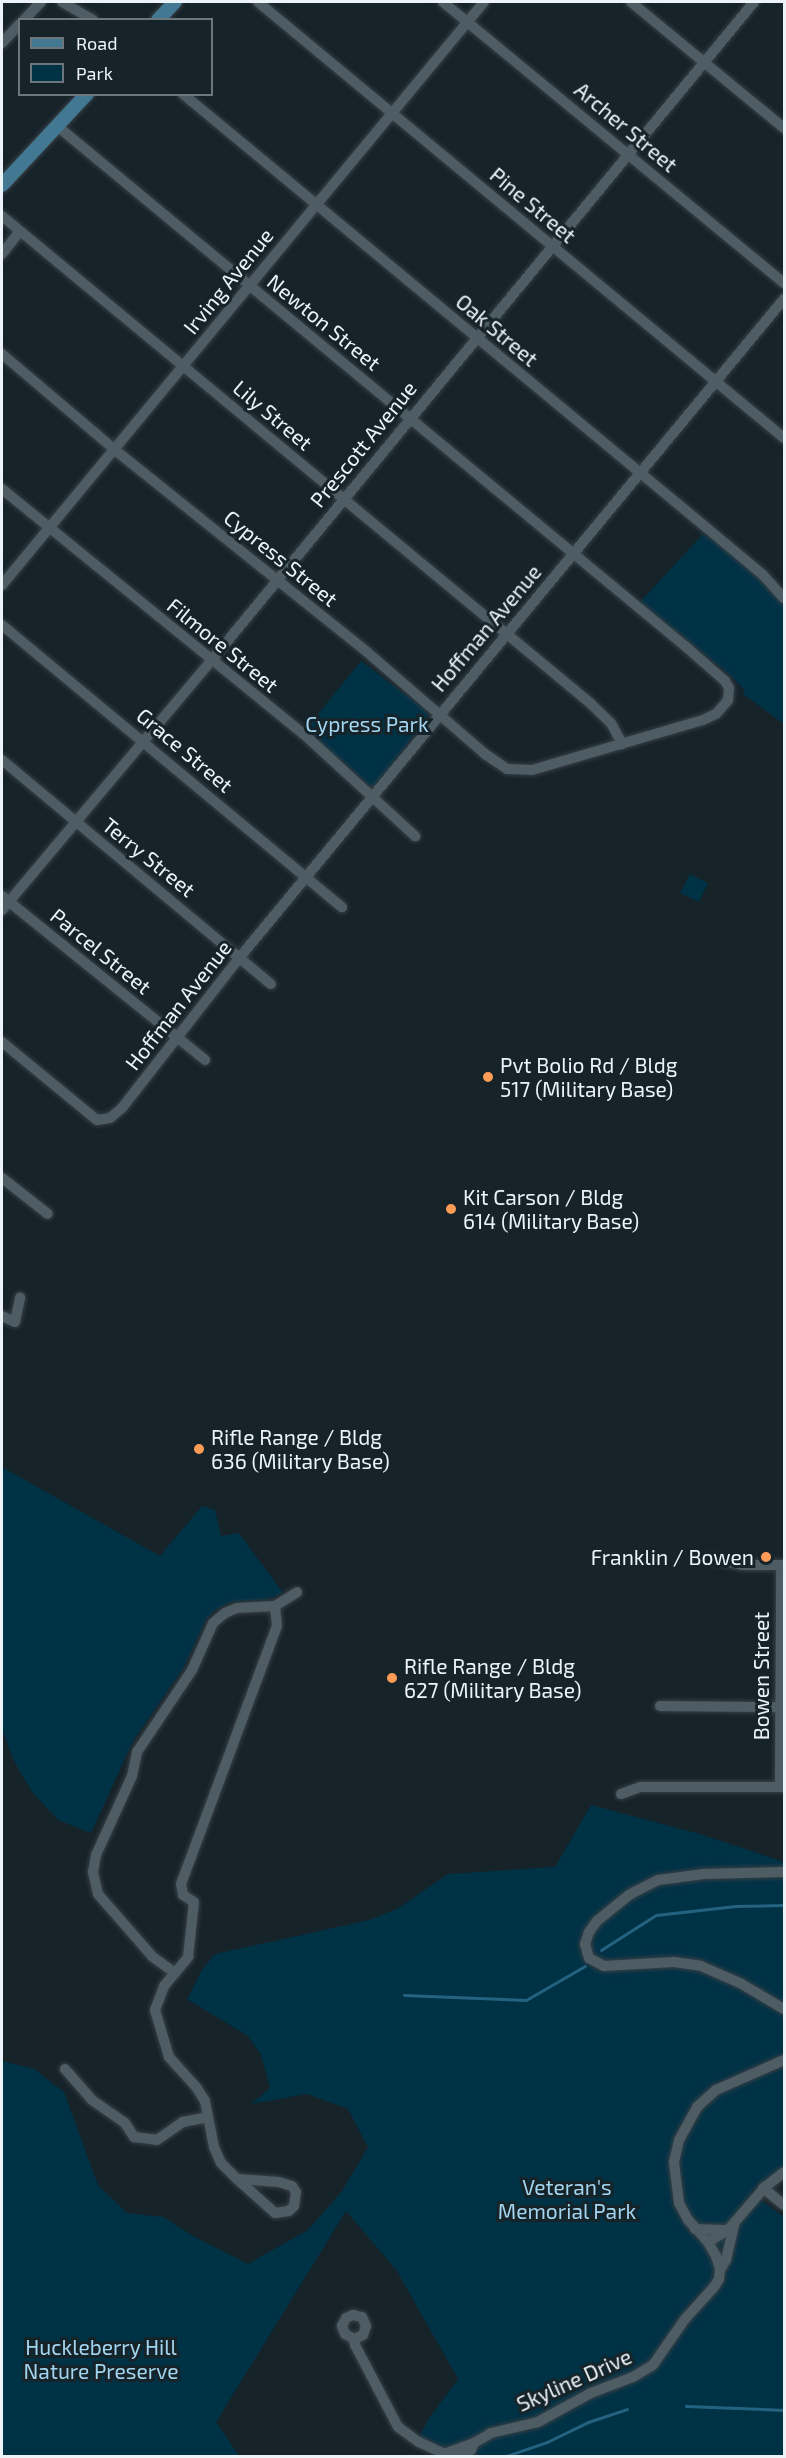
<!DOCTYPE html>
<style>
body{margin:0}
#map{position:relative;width:786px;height:2458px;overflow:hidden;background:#162329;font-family:"Exo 2",sans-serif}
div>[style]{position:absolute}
.green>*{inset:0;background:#003246}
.stream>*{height:3px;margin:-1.5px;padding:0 1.5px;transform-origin:1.5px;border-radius:1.5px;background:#24637f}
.roads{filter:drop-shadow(0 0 2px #363f45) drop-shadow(0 0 2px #363f45)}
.minor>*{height:10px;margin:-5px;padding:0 5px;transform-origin:5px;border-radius:5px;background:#4e5c64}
.major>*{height:14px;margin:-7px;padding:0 7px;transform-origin:7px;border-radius:7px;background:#427892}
.dots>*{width:16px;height:16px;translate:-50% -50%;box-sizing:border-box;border:3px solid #162329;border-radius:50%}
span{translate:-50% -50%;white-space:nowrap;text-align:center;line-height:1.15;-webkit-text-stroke:6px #162329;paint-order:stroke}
.street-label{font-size:21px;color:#ecf4f9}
.park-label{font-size:21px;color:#a2d5ef}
.poi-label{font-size:21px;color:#ecf4f9}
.left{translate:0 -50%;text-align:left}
.right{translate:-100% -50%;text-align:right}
.frame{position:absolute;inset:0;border:3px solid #ecf4f9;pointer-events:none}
.legend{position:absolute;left:18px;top:18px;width:195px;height:78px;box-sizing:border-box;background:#162329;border:2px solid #6c777c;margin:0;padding:8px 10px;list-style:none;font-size:18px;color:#ecf4f9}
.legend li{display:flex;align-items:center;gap:12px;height:30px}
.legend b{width:30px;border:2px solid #6c777c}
</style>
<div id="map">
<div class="green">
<div style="clip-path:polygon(704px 533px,758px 578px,784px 605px,784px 724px,743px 694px,745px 691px,730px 675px,640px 602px)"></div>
<div style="clip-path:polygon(361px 661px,426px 710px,428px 716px,379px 782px,371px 787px,305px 730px)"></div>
<div style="clip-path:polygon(690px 874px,708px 883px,699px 902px,680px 893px)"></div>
<div style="clip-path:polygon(2px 1467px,160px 1556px,202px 1506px,215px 1510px,221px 1536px,239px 1533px,283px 1593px,268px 1599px,231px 1602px,214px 1611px,205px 1621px,184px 1667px,133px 1741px,91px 1833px,58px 1820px,32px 1792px,14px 1761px,2px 1729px)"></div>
<div style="clip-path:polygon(591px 1805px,700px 1834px,784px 1862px,784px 2165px,751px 2193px,784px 2217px,784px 2456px,445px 2456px,419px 2437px,428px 2420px,458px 2379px,397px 2271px,346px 2211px,216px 2422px,239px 2456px,2px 2456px,2px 2061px,34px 2069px,64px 2092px,98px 2185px,127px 2213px,163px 2217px,195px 2237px,248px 2264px,308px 2230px,342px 2191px,368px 2147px,348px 2109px,307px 2094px,251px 2104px,270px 2088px,261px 2055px,248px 2036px,187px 1999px,202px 1970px,215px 1954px,369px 1920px,397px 1909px,448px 1874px,555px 1867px)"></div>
</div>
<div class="stream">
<div style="left:601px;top:1950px;width:65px;rotate:-32.5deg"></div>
<div style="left:656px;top:1915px;width:80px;rotate:-6.5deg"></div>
<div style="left:735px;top:1906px;width:49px;rotate:-1.2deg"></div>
<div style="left:404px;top:1995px;width:122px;rotate:2.3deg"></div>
<div style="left:526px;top:2000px;width:68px;rotate:-30deg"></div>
<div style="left:686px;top:2406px;width:98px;rotate:2.3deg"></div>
<div style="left:506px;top:2456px;width:43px;rotate:-18.9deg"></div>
<div style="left:547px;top:2442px;width:46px;rotate:-26deg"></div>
<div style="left:588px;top:2422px;width:41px;rotate:-18.4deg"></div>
</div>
<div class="roads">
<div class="minor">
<div style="left:62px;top:2px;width:36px;rotate:30deg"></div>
<div style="left:258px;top:2px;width:683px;rotate:39.66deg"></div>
<div style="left:443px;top:2px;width:442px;rotate:39.5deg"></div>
<div style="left:631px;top:2px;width:198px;rotate:39.5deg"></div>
<div style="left:24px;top:20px;width:25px;rotate:-47deg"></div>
<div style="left:2px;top:43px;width:26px;rotate:-47deg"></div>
<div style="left:183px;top:94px;width:682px;rotate:39.64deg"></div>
<div style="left:708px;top:529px;width:72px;rotate:39.9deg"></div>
<div style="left:763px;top:575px;width:31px;rotate:48deg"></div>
<div style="left:2px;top:216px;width:763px;rotate:39.63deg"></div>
<div style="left:590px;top:703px;width:29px;rotate:44deg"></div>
<div style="left:611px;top:723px;width:24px;rotate:62deg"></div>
<div style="left:2px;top:254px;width:28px;rotate:-52deg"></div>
<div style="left:2px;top:354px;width:148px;rotate:40.3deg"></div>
<div style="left:115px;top:450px;width:323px;rotate:38.7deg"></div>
<div style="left:367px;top:652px;width:156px;rotate:40.8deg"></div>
<div style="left:485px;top:754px;width:27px;rotate:34deg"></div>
<div style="left:507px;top:769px;width:25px;rotate:2deg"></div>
<div style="left:532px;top:770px;width:178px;rotate:-16.3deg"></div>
<div style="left:703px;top:720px;width:14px;rotate:-25deg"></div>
<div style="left:716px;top:714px;width:18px;rotate:-49deg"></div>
<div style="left:728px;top:700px;width:12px;rotate:-85deg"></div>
<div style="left:729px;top:688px;width:8px;rotate:-120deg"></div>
<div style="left:725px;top:681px;width:53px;rotate:-138.8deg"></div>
<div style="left:685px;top:646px;width:815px;rotate:-140.37deg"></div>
<div style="left:2px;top:489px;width:393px;rotate:39.1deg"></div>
<div style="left:307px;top:737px;width:147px;rotate:42.5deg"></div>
<div style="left:2px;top:585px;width:756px;rotate:-50.42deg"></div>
<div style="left:2px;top:625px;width:442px;rotate:39.7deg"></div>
<div style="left:2px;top:760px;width:350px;rotate:39.8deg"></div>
<div style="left:2px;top:896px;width:261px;rotate:38.9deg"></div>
<div style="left:2px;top:910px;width:325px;rotate:-50deg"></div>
<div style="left:211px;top:661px;width:854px;rotate:-50.51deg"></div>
<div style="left:2px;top:1042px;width:123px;rotate:39.4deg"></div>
<div style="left:97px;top:1120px;width:13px;rotate:-9deg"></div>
<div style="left:110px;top:1118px;width:16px;rotate:-40deg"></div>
<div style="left:122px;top:1108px;width:192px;rotate:-52deg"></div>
<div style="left:240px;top:957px;width:854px;rotate:-50.42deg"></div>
<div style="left:2px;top:1178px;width:58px;rotate:38deg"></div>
<div style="left:2px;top:1316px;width:14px;rotate:25deg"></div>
<div style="left:15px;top:1322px;width:25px;rotate:-78deg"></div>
<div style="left:710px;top:1558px;width:33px;rotate:12deg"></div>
<div style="left:742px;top:1565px;width:42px"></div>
<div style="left:660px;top:1706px;width:124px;rotate:0.5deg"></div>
<div style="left:780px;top:1787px;width:222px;rotate:-89.7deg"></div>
<div style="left:621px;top:1794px;width:20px;rotate:-20deg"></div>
<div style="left:640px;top:1787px;width:144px"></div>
<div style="left:784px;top:1872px;width:80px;rotate:178.6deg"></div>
<div style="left:704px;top:1874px;width:46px;rotate:172.6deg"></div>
<div style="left:658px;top:1880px;width:33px;rotate:153deg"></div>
<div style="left:629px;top:1895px;width:41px;rotate:140.9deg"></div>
<div style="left:597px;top:1921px;width:14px;rotate:126deg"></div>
<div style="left:589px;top:1932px;width:13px;rotate:108deg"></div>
<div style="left:585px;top:1944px;width:15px;rotate:74deg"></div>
<div style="left:589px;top:1958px;width:17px;rotate:28deg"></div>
<div style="left:604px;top:1966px;width:70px;rotate:-3.3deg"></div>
<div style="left:674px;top:1962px;width:27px;rotate:8deg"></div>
<div style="left:701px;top:1966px;width:43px;rotate:23.6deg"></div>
<div style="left:740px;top:1983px;width:51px;rotate:30.6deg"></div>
<div style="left:175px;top:1973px;width:29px;rotate:-144deg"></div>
<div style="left:152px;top:1956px;width:82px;rotate:-131.1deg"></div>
<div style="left:98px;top:1894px;width:23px;rotate:-103deg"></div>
<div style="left:93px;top:1872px;width:17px;rotate:-80deg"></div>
<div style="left:96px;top:1855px;width:87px;rotate:-65.5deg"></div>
<div style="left:132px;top:1776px;width:25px;rotate:-78deg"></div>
<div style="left:137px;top:1752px;width:99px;rotate:-56.1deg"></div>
<div style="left:192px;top:1670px;width:51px;rotate:-65.9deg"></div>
<div style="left:213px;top:1623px;width:16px;rotate:-40deg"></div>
<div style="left:225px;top:1613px;width:13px;rotate:-23deg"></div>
<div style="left:237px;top:1608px;width:38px;rotate:-3deg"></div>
<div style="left:275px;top:1606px;width:26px;rotate:-32deg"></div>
<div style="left:65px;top:2069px;width:41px;rotate:48.9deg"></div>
<div style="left:92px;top:2100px;width:40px;rotate:34.9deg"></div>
<div style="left:125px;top:2123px;width:17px;rotate:57deg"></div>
<div style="left:134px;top:2137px;width:23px;rotate:7deg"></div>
<div style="left:157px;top:2140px;width:32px;rotate:-35deg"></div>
<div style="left:183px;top:2122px;width:25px;rotate:-11deg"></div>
<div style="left:237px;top:2179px;width:51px;rotate:41.8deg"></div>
<div style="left:275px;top:2213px;width:14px;rotate:-8deg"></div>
<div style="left:289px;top:2211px;width:7px;rotate:-45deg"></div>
<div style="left:294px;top:2206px;width:14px;rotate:-82deg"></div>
<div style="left:296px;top:2192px;width:7px;rotate:-124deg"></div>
<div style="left:292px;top:2186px;width:14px;rotate:-163deg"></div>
<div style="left:279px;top:2182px;width:42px;rotate:-175.9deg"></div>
<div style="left:237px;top:2179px;width:23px;rotate:-135deg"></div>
<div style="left:221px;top:2163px;width:17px;rotate:-114deg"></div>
<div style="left:214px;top:2147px;width:47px;rotate:-101.1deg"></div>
<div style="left:205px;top:2101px;width:15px;rotate:-122deg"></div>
<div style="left:197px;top:2088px;width:42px;rotate:-132.1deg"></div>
<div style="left:169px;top:2057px;width:49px;rotate:-106.6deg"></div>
<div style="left:155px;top:2010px;width:26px;rotate:-69deg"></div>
<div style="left:164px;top:1986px;width:38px;rotate:-50deg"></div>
<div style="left:188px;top:1957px;width:55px;rotate:-83.8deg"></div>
<div style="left:194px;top:1902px;width:13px;rotate:-148deg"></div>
<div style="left:183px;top:1895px;width:11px;rotate:-100deg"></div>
<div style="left:181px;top:1884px;width:275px;rotate:-69.6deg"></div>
<div style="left:277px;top:1626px;width:20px;rotate:-96deg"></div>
<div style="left:763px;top:2188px;width:27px;rotate:39deg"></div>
<div style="left:695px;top:2229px;width:33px;rotate:2deg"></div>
<div style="left:708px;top:2242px;width:23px;rotate:-31deg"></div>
<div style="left:728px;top:2230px;width:57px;rotate:-49.3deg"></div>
<div style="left:765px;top:2187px;width:24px;rotate:-38deg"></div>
<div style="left:720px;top:2270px;width:12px;rotate:-59deg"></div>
<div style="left:726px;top:2260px;width:39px;rotate:-77deg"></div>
<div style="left:354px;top:2339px;width:10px;rotate:-151deg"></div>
<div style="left:345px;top:2334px;width:9px;rotate:-111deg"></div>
<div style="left:342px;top:2326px;width:9px;rotate:-63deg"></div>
<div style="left:346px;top:2318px;width:8px;rotate:-23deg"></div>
<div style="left:353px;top:2315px;width:9px;rotate:13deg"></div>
<div style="left:362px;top:2317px;width:10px;rotate:66deg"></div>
<div style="left:366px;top:2326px;width:9px;rotate:108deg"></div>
<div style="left:363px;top:2335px;width:10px;rotate:156deg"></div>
<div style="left:354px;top:2339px;width:6px;rotate:81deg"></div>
<div style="left:355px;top:2345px;width:93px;rotate:62.3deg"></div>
<div style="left:398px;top:2427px;width:26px;rotate:36deg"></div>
<div style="left:419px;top:2442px;width:33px;rotate:25deg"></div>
<div style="left:444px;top:2454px;width:32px;rotate:-20deg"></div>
<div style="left:474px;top:2443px;width:20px;rotate:-30deg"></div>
<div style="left:491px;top:2433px;width:48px;rotate:-13.2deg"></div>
<div style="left:538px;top:2422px;width:60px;rotate:-28.7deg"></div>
<div style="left:591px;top:2393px;width:45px;rotate:-20.9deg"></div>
<div style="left:633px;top:2377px;width:23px;rotate:-31deg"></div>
<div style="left:653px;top:2365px;width:56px;rotate:-55.2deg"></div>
<div style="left:685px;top:2319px;width:43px;rotate:-47.8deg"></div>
<div style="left:714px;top:2287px;width:9px;rotate:-58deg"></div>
<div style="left:719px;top:2279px;width:10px;rotate:-84deg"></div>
<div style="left:720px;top:2269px;width:14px;rotate:-107deg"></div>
<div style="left:716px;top:2256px;width:16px;rotate:-120deg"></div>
<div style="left:708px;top:2242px;width:30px;rotate:-132deg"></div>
<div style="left:688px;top:2220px;width:19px;rotate:-118deg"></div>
<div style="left:679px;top:2203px;width:41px;rotate:-97deg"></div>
<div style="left:674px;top:2162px;width:23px;rotate:-77deg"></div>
<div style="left:679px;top:2140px;width:38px;rotate:-61deg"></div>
<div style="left:697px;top:2107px;width:25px;rotate:-42deg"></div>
<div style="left:716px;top:2090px;width:74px;rotate:-23.8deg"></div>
<div style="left:456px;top:2456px;width:16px;rotate:-22deg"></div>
<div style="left:471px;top:2450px;width:8px;rotate:-67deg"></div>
</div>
<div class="major">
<div style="left:158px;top:20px;width:25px;rotate:-47deg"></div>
<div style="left:2px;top:185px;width:125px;rotate:-47deg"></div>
</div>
</div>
<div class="dots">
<div style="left:488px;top:1077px;background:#fd9c56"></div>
<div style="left:451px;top:1209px;background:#fd9c56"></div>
<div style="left:199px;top:1449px;background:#fd9c56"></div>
<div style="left:766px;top:1557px;background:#fd9c56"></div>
<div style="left:392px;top:1678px;background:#fd9c56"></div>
</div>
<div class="street-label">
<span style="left:626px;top:127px;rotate:40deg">Archer Street</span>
<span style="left:533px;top:205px;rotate:40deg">Pine Street</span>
<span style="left:228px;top:281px;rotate:-51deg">Irving Avenue</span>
<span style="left:324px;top:322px;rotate:39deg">Newton Street</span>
<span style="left:497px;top:330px;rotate:40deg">Oak Street</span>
<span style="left:273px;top:415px;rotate:40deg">Lily Street</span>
<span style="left:363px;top:444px;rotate:-51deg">Prescott Avenue</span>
<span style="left:281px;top:558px;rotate:39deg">Cypress Street</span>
<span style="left:486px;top:628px;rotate:-50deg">Hoffman Avenue</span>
<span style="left:223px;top:645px;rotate:39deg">Filmore Street</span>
<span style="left:185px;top:750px;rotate:40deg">Grace Street</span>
<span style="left:149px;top:857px;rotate:39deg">Terry Street</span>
<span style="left:101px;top:951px;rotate:39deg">Parcel Street</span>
<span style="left:178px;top:1005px;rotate:-52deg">Hoffman Avenue</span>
<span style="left:761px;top:1676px;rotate:-90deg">Bowen Street</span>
<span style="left:574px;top:2380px;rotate:-24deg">Skyline Drive</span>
</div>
<div class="park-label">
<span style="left:367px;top:724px">Cypress Park</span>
<span style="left:567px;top:2199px">Veteran's<br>Memorial Park</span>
<span style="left:101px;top:2359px">Huckleberry Hill<br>Nature Preserve</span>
</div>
<div class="poi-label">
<span class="left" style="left:500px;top:1077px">Pvt Bolio Rd / Bldg<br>517 (Military Base)</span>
<span class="left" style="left:463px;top:1209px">Kit Carson / Bldg<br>614 (Military Base)</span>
<span class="left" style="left:211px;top:1449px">Rifle Range / Bldg<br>636 (Military Base)</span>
<span class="right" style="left:754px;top:1557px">Franklin / Bowen</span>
<span class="left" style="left:404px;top:1678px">Rifle Range / Bldg<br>627 (Military Base)</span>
</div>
<div class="frame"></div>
<ul class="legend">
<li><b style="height:8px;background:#427892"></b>Road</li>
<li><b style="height:16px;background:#003246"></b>Park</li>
</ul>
</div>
